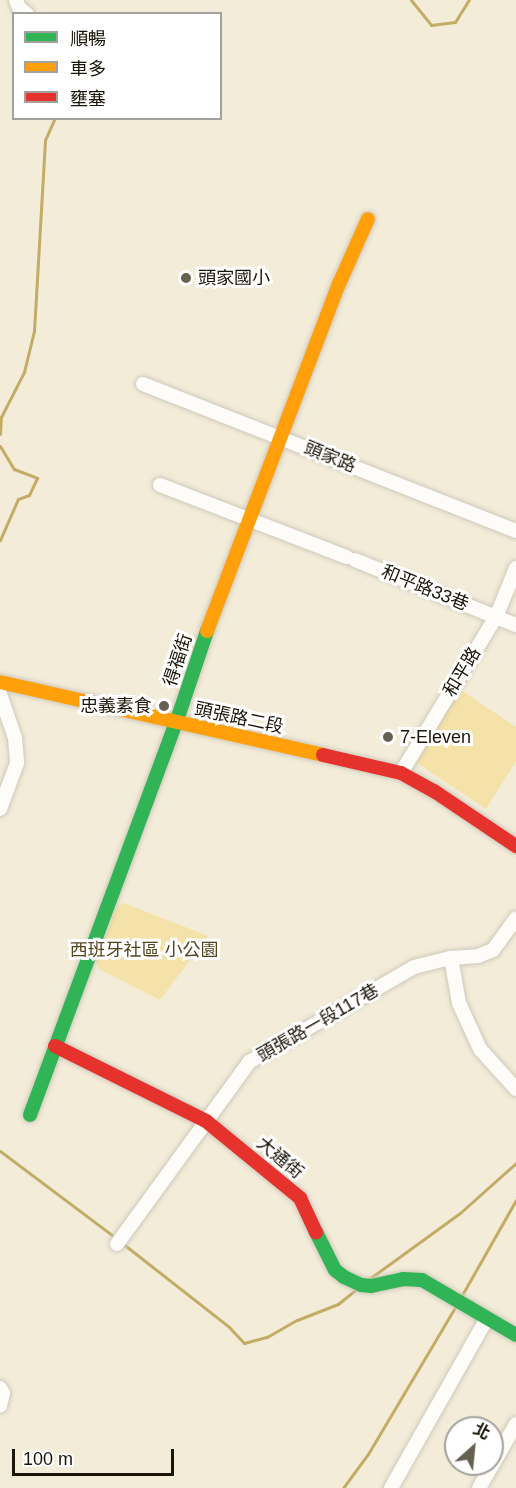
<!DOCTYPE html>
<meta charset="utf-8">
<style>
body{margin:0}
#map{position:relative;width:516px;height:1488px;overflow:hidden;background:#f3ecd9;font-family:Arial,"Noto Sans TC",sans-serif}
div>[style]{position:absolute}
.green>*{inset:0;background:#f5e2a8}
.stream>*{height:3px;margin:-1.5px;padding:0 1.5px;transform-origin:1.5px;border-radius:1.5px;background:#c3ac65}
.roads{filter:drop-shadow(0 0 2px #cfc9bb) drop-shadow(0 0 2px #cfc9bb)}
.street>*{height:14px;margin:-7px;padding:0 7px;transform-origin:7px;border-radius:7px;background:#fdfcf9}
.fast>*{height:14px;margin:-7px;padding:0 7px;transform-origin:7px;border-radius:7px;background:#30b455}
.slow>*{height:14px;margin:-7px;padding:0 7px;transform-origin:7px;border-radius:7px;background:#ff9f0a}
.jam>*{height:14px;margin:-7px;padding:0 7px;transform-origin:7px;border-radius:7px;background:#e5322d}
.dots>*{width:16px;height:16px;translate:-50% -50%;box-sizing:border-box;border:3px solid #fff;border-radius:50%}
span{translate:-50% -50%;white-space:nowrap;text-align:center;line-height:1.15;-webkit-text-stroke:6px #fff;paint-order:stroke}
.poi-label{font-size:18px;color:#191508}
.left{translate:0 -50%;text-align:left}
.right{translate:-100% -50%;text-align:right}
.street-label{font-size:18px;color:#191508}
.park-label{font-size:18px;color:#534620}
.legend{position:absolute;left:12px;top:12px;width:210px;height:108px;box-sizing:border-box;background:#fff;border:2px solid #a3a19c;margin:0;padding:8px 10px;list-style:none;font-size:18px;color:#191508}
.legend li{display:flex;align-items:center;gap:12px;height:30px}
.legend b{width:30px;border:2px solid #a3a19c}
.north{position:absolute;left:444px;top:1416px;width:60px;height:60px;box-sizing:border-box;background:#fff;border:2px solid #a3a19c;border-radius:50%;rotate:27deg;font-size:16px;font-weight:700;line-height:24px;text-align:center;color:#191508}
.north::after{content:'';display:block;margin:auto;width:21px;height:27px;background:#656051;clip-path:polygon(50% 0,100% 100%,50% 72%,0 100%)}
.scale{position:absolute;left:12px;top:1449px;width:162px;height:27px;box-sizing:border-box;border:3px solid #191508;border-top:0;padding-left:8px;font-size:18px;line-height:21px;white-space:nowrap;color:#191508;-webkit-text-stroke:4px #fff;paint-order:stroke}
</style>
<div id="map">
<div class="green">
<div style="clip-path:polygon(458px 688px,516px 727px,516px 761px,486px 809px,413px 760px)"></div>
<div style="clip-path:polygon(124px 903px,208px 936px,160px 1000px,99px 969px,96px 962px,116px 907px)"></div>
</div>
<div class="stream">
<div style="left:411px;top:0;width:32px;rotate:51deg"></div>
<div style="left:431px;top:25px;width:24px;rotate:-7deg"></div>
<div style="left:455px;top:22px;width:26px;rotate:-58deg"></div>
<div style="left:0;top:434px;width:17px;rotate:-87deg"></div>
<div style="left:1px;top:417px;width:51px;rotate:-62.9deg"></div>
<div style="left:24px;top:372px;width:42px;rotate:-76.3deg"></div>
<div style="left:34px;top:331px;width:191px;rotate:-86.7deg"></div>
<div style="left:45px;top:140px;width:24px;rotate:-66deg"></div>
<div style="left:0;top:446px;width:27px;rotate:59deg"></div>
<div style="left:14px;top:469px;width:25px;rotate:21deg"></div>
<div style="left:37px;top:478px;width:19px;rotate:115deg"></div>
<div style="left:29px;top:495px;width:12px;rotate:160deg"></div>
<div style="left:18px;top:499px;width:45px;rotate:113.7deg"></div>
<div style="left:0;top:1151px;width:146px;rotate:36.9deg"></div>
<div style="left:122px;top:1243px;width:136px;rotate:38.1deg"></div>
<div style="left:229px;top:1327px;width:22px;rotate:47deg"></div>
<div style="left:244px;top:1343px;width:24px;rotate:-15deg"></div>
<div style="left:267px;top:1337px;width:34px;rotate:-30deg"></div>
<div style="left:297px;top:1320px;width:44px;rotate:-21.3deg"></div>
<div style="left:338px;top:1304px;width:22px;rotate:-39deg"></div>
<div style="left:369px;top:1279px;width:112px;rotate:-36deg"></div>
<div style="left:460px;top:1213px;width:75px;rotate:-41.8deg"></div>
<div style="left:462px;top:1295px;width:109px;rotate:-60.4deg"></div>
<div style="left:343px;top:1488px;width:42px;rotate:-53.7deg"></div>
<div style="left:368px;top:1454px;width:172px;rotate:-59.3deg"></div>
</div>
<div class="roads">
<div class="street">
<div style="left:16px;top:0;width:9px;rotate:69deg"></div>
<div style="left:19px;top:8px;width:10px;rotate:37deg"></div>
<div style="left:143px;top:384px;width:401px;rotate:21.5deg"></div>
<div style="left:160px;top:485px;width:200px;rotate:21.1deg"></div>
<div style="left:355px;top:560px;width:174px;rotate:22deg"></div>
<div style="left:0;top:694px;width:46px;rotate:71.2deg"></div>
<div style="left:15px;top:738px;width:25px;rotate:85deg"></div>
<div style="left:17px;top:763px;width:49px;rotate:110.3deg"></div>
<div style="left:401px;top:773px;width:183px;rotate:-58.7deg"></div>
<div style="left:496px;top:617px;width:53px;rotate:-67.8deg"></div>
<div style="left:451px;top:958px;width:46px;rotate:79.9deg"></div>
<div style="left:459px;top:1003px;width:51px;rotate:65.5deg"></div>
<div style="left:480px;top:1049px;width:54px;rotate:48deg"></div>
<div style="left:117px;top:1244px;width:225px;rotate:-54deg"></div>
<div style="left:249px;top:1062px;width:190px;rotate:-29.9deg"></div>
<div style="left:414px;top:967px;width:38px;rotate:-14deg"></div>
<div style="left:451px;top:958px;width:27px;rotate:-4deg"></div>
<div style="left:478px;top:956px;width:16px;rotate:-22deg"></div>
<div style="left:493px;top:950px;width:39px;rotate:-54deg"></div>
<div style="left:0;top:1388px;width:6px;rotate:59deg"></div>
<div style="left:3px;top:1393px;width:13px;rotate:103deg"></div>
<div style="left:391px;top:1488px;width:195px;rotate:-60.5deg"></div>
<div style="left:479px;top:1488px;width:74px;rotate:-60deg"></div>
</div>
<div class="fast">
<div style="left:30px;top:1115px;width:418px;rotate:-69.6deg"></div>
<div style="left:176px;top:723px;width:97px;rotate:-71.4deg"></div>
<div style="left:316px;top:1232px;width:42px;rotate:63.4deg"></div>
<div style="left:335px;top:1270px;width:11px;rotate:38deg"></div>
<div style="left:344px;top:1277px;width:19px;rotate:25deg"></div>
<div style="left:361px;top:1285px;width:10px;rotate:6deg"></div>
<div style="left:371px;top:1286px;width:33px;rotate:-12deg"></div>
<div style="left:403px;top:1279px;width:19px;rotate:3deg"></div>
<div style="left:422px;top:1280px;width:109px;rotate:30.3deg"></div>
</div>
<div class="slow">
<div style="left:207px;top:631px;width:371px;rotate:-69.2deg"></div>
<div style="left:339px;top:284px;width:71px;rotate:-66deg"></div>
<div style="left:0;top:682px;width:331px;rotate:12.7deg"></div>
</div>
<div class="jam">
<div style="left:323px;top:755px;width:80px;rotate:13deg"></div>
<div style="left:401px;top:773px;width:38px;rotate:29deg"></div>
<div style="left:434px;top:791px;width:99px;rotate:33.9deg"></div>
<div style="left:55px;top:1046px;width:169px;rotate:26.4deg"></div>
<div style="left:206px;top:1121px;width:122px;rotate:39.3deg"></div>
<div style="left:300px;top:1198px;width:38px;rotate:65deg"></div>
</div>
</div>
<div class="dots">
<div style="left:186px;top:278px;background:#656051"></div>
<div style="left:164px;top:706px;background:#656051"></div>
<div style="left:388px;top:737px;background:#656051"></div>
</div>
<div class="poi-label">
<span class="left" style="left:198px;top:278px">頭家國小</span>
<span class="right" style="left:152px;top:706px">忠義素食</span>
<span class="left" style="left:400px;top:737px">7-Eleven</span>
</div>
<div class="street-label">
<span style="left:330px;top:457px;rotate:22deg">頭家路</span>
<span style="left:425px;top:588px;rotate:22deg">和平路33巷</span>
<span style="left:178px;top:660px;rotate:-72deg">得福街</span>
<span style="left:462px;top:672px;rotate:-59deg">和平路</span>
<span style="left:239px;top:718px;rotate:12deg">頭張路二段</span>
<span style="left:318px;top:1023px;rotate:-30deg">頭張路一段117巷</span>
<span style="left:280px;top:1158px;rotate:40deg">大通街</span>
</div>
<div class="park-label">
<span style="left:144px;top:950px">西班牙社區 小公園</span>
</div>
<ul class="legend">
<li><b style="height:8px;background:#30b455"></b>順暢</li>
<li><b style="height:8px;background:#ff9f0a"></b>車多</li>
<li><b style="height:8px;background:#e5322d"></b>壅塞</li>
</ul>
<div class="north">北</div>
<div class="scale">100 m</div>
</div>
